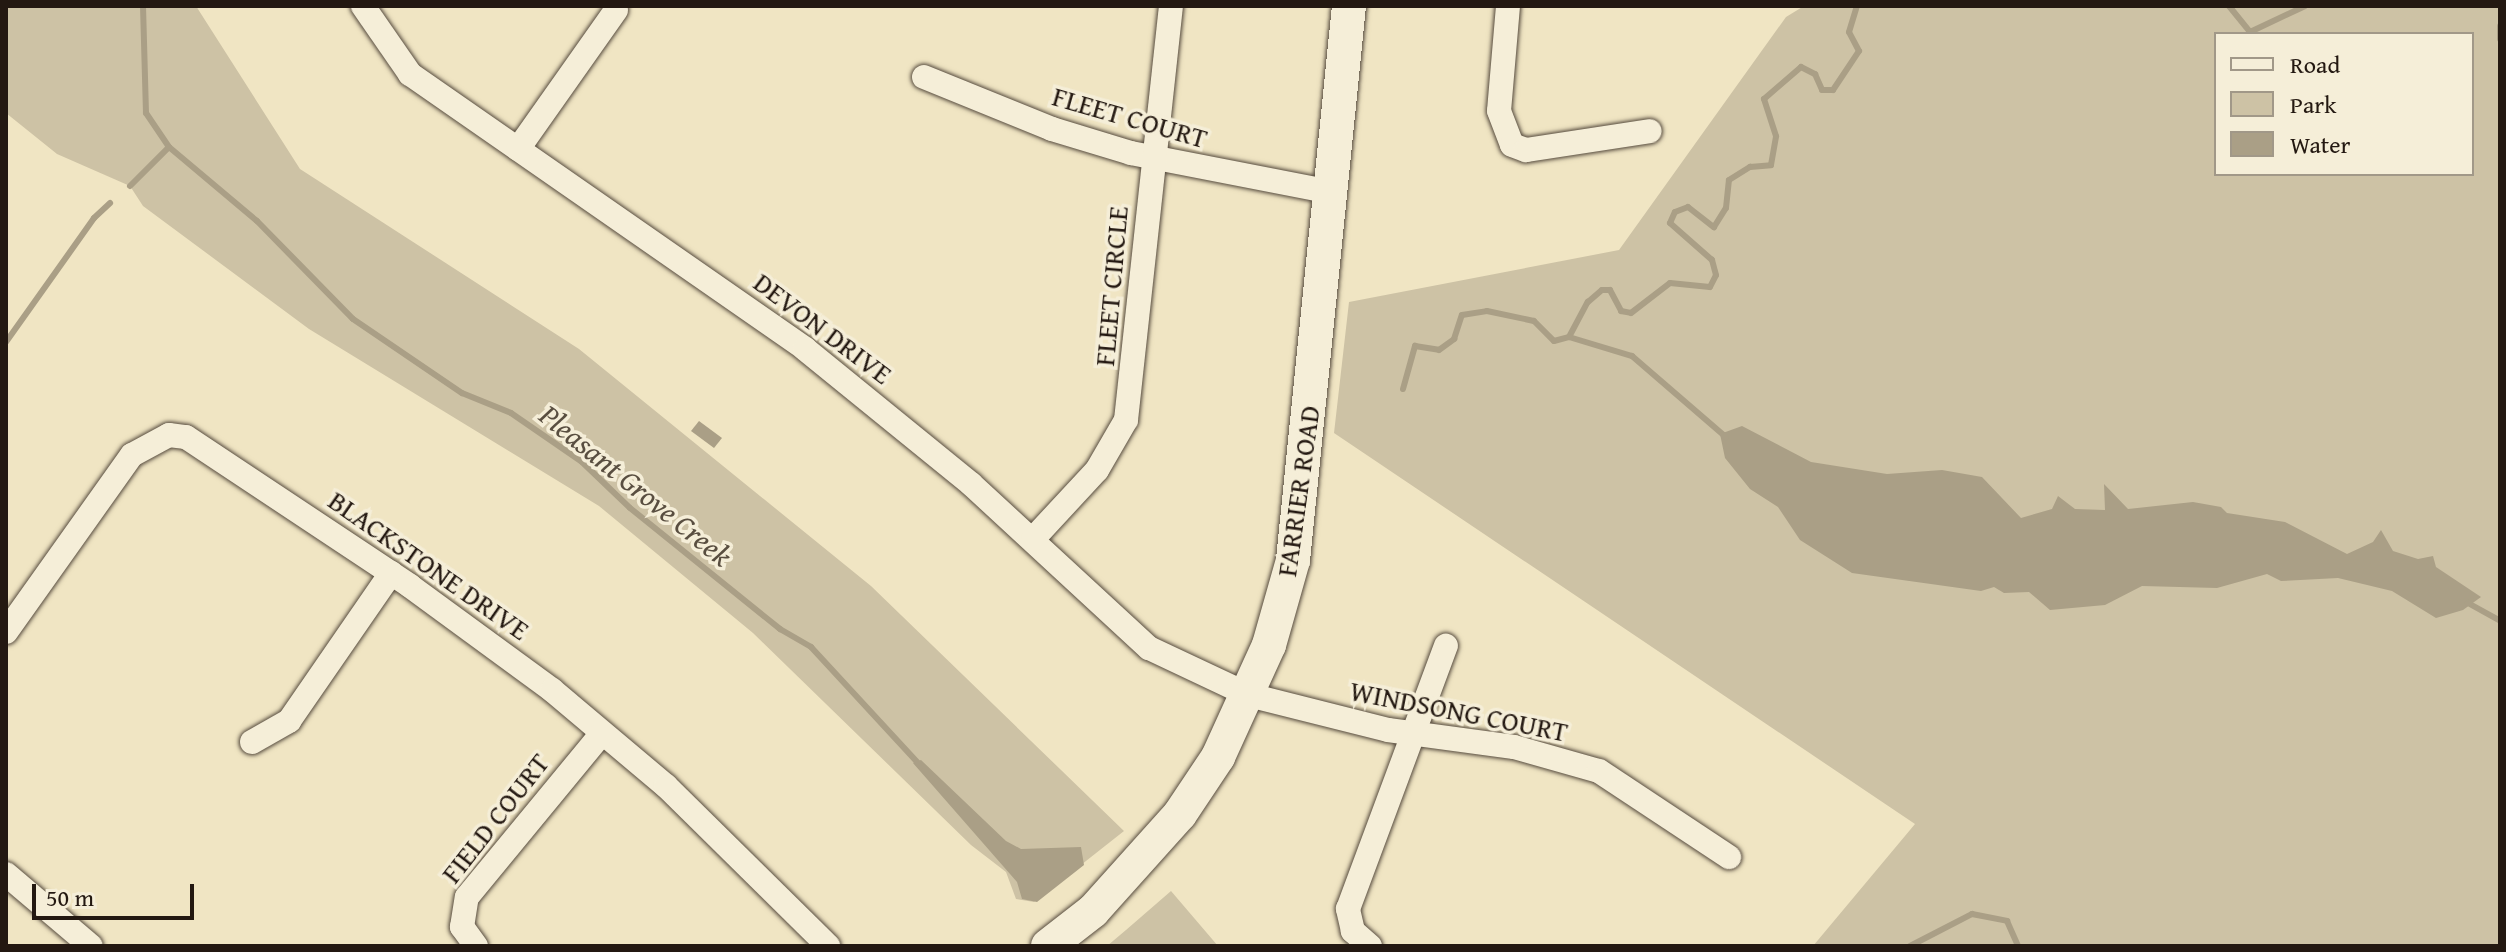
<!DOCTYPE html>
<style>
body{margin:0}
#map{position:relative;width:2506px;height:952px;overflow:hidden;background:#f0e5c3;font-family:"Gentium Book Plus",serif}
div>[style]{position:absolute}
.green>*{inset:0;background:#cdc2a5}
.water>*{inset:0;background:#aa9f86}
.stream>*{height:6px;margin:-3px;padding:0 3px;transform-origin:3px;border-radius:3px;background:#aa9f86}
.roads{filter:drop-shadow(0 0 2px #564b3e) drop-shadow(0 0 2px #564b3e)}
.street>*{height:24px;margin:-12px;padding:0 12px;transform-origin:12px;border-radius:12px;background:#f5eed8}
.secondary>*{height:34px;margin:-17px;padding:0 17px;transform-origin:17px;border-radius:17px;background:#f5eed8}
span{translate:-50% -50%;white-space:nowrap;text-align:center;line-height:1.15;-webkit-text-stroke:7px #f5eed8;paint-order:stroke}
.street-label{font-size:28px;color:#231811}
.water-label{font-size:30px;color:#594e40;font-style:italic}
.frame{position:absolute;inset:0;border:8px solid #231811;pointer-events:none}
.legend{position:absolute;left:2214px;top:32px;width:260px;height:144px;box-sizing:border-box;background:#f5eed8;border:2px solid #a19888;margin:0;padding:10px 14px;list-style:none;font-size:24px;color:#231811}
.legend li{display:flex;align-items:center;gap:16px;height:40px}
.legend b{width:40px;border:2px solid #a19888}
.scale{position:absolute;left:32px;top:884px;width:162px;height:36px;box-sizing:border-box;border:4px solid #231811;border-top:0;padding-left:10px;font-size:24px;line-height:28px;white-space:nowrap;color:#231811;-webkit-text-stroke:6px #f5eed8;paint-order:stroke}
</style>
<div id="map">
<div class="green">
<div style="clip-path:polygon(6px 6px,196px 6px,300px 169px,579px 349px,871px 586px,1124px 831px,1034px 902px,1016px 899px,1006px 872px,971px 845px,753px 633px,599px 506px,309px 329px,143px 206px,130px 186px,57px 154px,6px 113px)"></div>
<div style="clip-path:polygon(evenodd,1804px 6px,2500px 6px,2500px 946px,1813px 946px,1915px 824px,1334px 433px,1349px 302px,1619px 250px,1786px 17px,1804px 6px,2216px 34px,2472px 34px,2472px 174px,2216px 174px,2216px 34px)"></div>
<div style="clip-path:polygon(1171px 891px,1218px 946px,1107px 946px,1126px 930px)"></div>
</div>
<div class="water">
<div style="clip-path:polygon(699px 421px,722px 438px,714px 448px,691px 431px)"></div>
<div style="clip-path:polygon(1742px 426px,1811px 462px,1887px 474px,1942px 470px,1982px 477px,2021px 518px,2052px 509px,2058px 496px,2075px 509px,2105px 510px,2104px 484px,2128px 509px,2193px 502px,2221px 507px,2227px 513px,2285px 522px,2347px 554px,2373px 542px,2381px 530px,2393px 551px,2418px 559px,2433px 556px,2436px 567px,2481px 597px,2463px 610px,2436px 618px,2392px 591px,2338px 578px,2281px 581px,2267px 574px,2217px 588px,2142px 586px,2105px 605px,2050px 610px,2029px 592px,2004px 593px,1994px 587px,1981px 591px,1852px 573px,1800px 540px,1778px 507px,1750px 489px,1725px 458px,1720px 434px)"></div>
<div style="clip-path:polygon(921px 760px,1006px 841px,1021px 849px,1081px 847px,1084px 865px,1037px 902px,1022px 899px,1017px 882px,913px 763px)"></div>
</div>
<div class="stream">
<div style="left:143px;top:6px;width:107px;rotate:88.4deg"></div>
<div style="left:146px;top:113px;width:41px;rotate:55.9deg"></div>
<div style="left:169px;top:147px;width:115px;rotate:40.1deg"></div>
<div style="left:257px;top:221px;width:137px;rotate:45.6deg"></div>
<div style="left:353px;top:319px;width:132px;rotate:34.2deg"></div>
<div style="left:462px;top:393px;width:53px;rotate:22.2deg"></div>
<div style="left:511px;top:413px;width:86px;rotate:34.6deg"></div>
<div style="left:582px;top:462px;width:66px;rotate:43.8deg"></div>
<div style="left:630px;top:508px;width:193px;rotate:38.9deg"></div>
<div style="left:780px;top:629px;width:36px;rotate:30deg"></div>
<div style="left:811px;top:647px;width:162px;rotate:47.3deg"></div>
<div style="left:2229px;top:6px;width:33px;rotate:51deg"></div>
<div style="left:2250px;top:32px;width:61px;rotate:-25.3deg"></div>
<div style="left:2500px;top:26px;width:13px;rotate:90deg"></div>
<div style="left:130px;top:186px;width:55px;rotate:-45deg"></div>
<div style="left:1569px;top:337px;width:40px;rotate:-62deg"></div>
<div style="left:1588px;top:302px;width:18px;rotate:-41deg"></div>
<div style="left:1602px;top:290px;width:8px"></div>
<div style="left:1610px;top:290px;width:24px;rotate:62deg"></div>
<div style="left:1621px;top:311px;width:10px;rotate:11deg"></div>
<div style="left:1631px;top:313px;width:49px;rotate:-37.6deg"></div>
<div style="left:1670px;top:283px;width:40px;rotate:5.7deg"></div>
<div style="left:1710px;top:287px;width:13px;rotate:-63deg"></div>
<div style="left:1716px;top:275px;width:16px;rotate:-105deg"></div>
<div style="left:1712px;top:260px;width:56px;rotate:-138.6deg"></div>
<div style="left:1670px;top:223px;width:12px;rotate:-66deg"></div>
<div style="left:1675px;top:212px;width:14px;rotate:-21deg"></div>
<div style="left:1688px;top:207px;width:33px;rotate:38deg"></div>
<div style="left:1714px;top:227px;width:22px;rotate:-58deg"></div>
<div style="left:1726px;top:208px;width:28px;rotate:-84deg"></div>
<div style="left:1729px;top:180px;width:25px;rotate:-32deg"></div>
<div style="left:1750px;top:167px;width:21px;rotate:-5deg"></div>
<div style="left:1771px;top:165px;width:29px;rotate:-80deg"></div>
<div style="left:1776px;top:136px;width:39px;rotate:-108deg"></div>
<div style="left:1764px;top:99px;width:49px;rotate:-40.9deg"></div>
<div style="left:1801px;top:67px;width:16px;rotate:27deg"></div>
<div style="left:1815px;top:74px;width:17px;rotate:66deg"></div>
<div style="left:1822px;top:90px;width:11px"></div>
<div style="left:1833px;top:90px;width:47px;rotate:-56.3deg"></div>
<div style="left:1859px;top:51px;width:21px;rotate:-118deg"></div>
<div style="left:1849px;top:32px;width:27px;rotate:-73deg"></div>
<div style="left:6px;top:342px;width:152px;rotate:-54.6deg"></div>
<div style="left:94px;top:218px;width:22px;rotate:-43deg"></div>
<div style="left:1403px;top:389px;width:45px;rotate:-74.4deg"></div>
<div style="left:1415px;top:346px;width:24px;rotate:9deg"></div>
<div style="left:1439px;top:350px;width:19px;rotate:-36deg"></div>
<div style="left:1454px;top:339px;width:25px;rotate:-72deg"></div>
<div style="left:1462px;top:315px;width:25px;rotate:-9deg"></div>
<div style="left:1487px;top:311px;width:48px;rotate:12deg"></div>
<div style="left:1534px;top:321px;width:28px;rotate:45deg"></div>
<div style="left:1554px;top:341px;width:16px;rotate:-15deg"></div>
<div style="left:1569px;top:337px;width:66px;rotate:16.8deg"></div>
<div style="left:1632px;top:356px;width:124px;rotate:40.8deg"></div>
<div style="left:2468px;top:603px;width:37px;rotate:29deg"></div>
<div style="left:1910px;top:946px;width:70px;rotate:-27.3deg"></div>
<div style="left:1972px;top:914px;width:36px;rotate:11deg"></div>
<div style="left:2007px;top:921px;width:27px;rotate:66deg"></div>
</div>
<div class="roads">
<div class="street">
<div style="left:363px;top:6px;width:83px;rotate:55.3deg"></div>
<div style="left:410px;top:74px;width:481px;rotate:34.8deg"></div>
<div style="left:805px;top:349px;width:214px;rotate:39.1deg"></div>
<div style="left:971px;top:484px;width:242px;rotate:42.7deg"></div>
<div style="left:1149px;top:648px;width:110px;rotate:25.2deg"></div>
<div style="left:1249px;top:695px;width:143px;rotate:14.1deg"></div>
<div style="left:1388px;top:730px;width:127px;rotate:7.7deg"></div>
<div style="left:1514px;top:747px;width:88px;rotate:15.8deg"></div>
<div style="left:1599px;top:771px;width:156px;rotate:33.5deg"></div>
<div style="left:1508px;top:6px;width:105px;rotate:94.9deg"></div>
<div style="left:1499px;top:111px;width:36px;rotate:69deg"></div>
<div style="left:1512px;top:145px;width:15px;rotate:20deg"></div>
<div style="left:1526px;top:150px;width:125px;rotate:-8.7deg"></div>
<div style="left:924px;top:77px;width:138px;rotate:22.1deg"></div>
<div style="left:1052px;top:129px;width:83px;rotate:16.9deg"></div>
<div style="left:1131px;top:153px;width:200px;rotate:11deg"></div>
<div style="left:518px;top:149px;width:170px;rotate:-54.8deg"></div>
<div style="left:1033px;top:539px;width:94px;rotate:-47.2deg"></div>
<div style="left:1097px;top:470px;width:58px;rotate:-59.9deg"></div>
<div style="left:1126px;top:420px;width:416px;rotate:-83.8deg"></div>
<div style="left:6px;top:632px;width:217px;rotate:-54.6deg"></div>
<div style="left:132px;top:455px;width:42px;rotate:-28.4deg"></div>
<div style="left:169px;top:435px;width:17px;rotate:7deg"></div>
<div style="left:186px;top:437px;width:269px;rotate:33.6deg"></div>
<div style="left:410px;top:586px;width:176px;rotate:36.2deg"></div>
<div style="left:552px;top:690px;width:149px;rotate:40.1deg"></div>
<div style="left:666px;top:786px;width:228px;rotate:44.6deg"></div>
<div style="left:252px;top:742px;width:43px;rotate:-29.6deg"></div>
<div style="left:289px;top:721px;width:180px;rotate:-55.4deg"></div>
<div style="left:6px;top:874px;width:111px;rotate:40.3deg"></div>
<div style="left:476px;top:946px;width:24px;rotate:-126deg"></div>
<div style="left:462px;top:927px;width:30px;rotate:-81deg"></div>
<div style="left:467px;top:897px;width:212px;rotate:-50.5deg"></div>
<div style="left:1370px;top:946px;width:23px;rotate:-139deg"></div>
<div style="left:1353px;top:931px;width:23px;rotate:-103deg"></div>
<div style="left:1348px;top:909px;width:281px;rotate:-69.6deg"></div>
</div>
<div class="secondary">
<div style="left:1048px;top:946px;width:57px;rotate:-37.9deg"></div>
<div style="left:1093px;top:911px;width:130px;rotate:-48.1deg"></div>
<div style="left:1180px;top:814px;width:69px;rotate:-56.3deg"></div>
<div style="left:1218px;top:757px;width:123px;rotate:-65.5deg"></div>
<div style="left:1269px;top:645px;width:88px;rotate:-74.2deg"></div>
<div style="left:1293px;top:560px;width:557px;rotate:-84.23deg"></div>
</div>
</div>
<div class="street-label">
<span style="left:1130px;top:117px;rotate:16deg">FLEET COURT</span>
<span style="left:1111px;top:286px;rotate:-85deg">FLEET CIRCLE</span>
<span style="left:823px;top:328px;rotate:37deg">DEVON DRIVE</span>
<span style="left:1298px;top:491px;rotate:-82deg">FARRIER ROAD</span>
<span style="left:429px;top:565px;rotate:35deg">BLACKSTONE DRIVE</span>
<span style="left:1459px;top:711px;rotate:11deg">WINDSONG COURT</span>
<span style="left:495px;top:818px;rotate:-52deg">FIELD COURT</span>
</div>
<div class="water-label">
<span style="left:636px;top:485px;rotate:39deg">Pleasant Grove Creek</span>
</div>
<div class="frame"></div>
<ul class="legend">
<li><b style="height:10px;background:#f5eed8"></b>Road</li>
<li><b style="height:22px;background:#cdc2a5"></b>Park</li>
<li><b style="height:22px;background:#aa9f86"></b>Water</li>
</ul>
<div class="scale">50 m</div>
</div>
